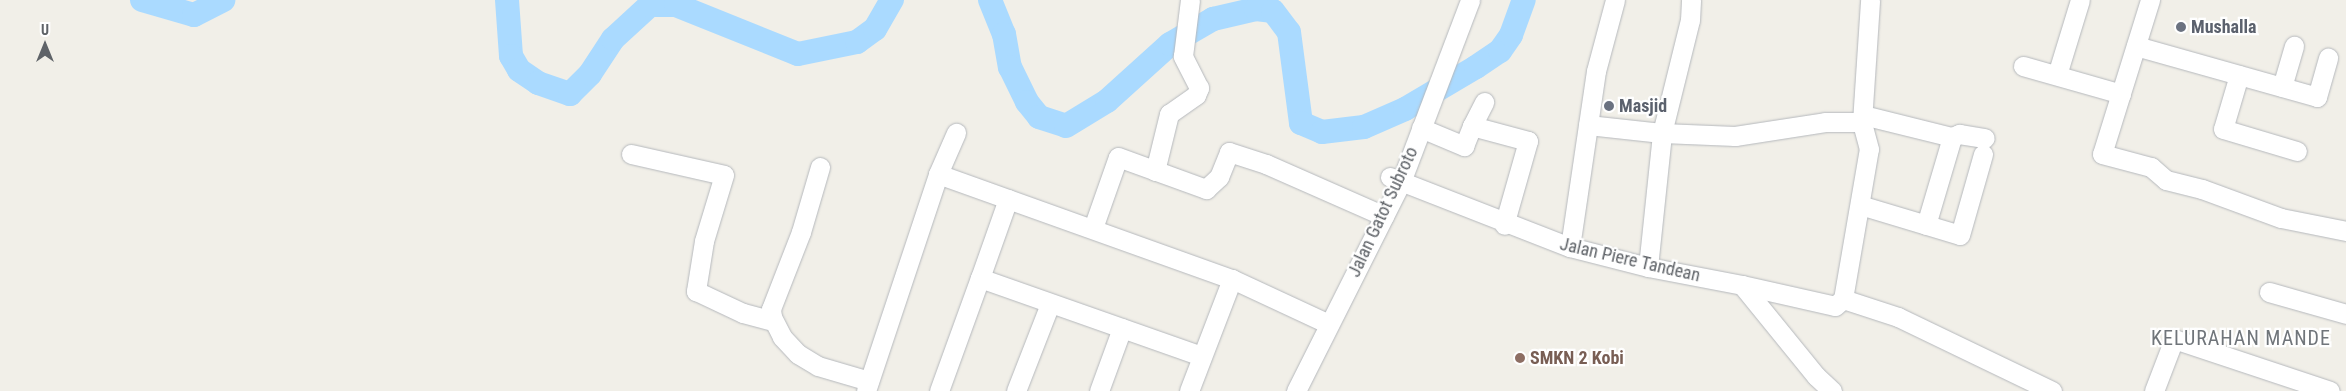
<!DOCTYPE html>
<style>
body{margin:0}
#map{position:relative;width:2346px;height:391px;overflow:hidden;background:#f1efe8;font-family:"Roboto Condensed",sans-serif}
div>[style]{position:absolute}
.river>*{height:24px;margin:-12px;padding:0 12px;transform-origin:12px;border-radius:12px;background:#aadaff}
.roads{filter:drop-shadow(0 0 1px #b5b8bc) drop-shadow(0 0 1px #b5b8bc)}
.minor>*{height:19px;margin:-9.5px;padding:0 9.5px;transform-origin:9.5px;border-radius:9.5px;background:#fff}
.dots>*{width:14px;height:14px;translate:-50% -50%;box-sizing:border-box;border:2px solid #fff;border-radius:50%}
span{translate:-50% -50%;white-space:nowrap;text-align:center;line-height:1.15;-webkit-text-stroke:4.5px #fff;paint-order:stroke}
.worship-label{font-size:18px;color:#5b616d;font-weight:700}
.left{translate:0 -50%;text-align:left}
.street-label{font-size:18px;color:#5f6368}
.education-label{font-size:18px;color:#785e54;font-weight:700}
.quarter-label{font-size:20px;color:#70757a;letter-spacing:1px}
.north{position:absolute;left:20px;top:20px;width:50px;height:50px;-webkit-text-stroke:4px #fff;paint-order:stroke;rotate:0deg;font-size:14px;font-weight:700;line-height:20px;text-align:center;color:#5f6368}
.north::after{content:'';display:block;margin:auto;width:18px;height:22px;background:#5f6368;clip-path:polygon(50% 0,100% 100%,50% 72%,0 100%)}
</style>
<div id="map">
<div class="river">
<div style="left:142px;top:0;width:54px;rotate:16.1deg"></div>
<div style="left:194px;top:15px;width:33px;rotate:-27deg"></div>
<div style="left:507px;top:0;width:56px;rotate:85.9deg"></div>
<div style="left:511px;top:56px;width:16px;rotate:60deg"></div>
<div style="left:519px;top:70px;width:23px;rotate:34deg"></div>
<div style="left:538px;top:83px;width:34px;rotate:19deg"></div>
<div style="left:570px;top:94px;width:28px;rotate:-45deg"></div>
<div style="left:590px;top:74px;width:42px;rotate:-56.7deg"></div>
<div style="left:613px;top:39px;width:50px;rotate:-42.6deg"></div>
<div style="left:650px;top:5px;width:26px"></div>
<div style="left:676px;top:5px;width:131px;rotate:21.9deg"></div>
<div style="left:798px;top:54px;width:60px;rotate:-11.5deg"></div>
<div style="left:857px;top:42px;width:22px;rotate:-36deg"></div>
<div style="left:875px;top:29px;width:34px;rotate:-60deg"></div>
<div style="left:990px;top:0;width:37px;rotate:68deg"></div>
<div style="left:1004px;top:34px;width:34px;rotate:80deg"></div>
<div style="left:1010px;top:67px;width:39px;rotate:64deg"></div>
<div style="left:1027px;top:102px;width:19px;rotate:51deg"></div>
<div style="left:1039px;top:117px;width:28px;rotate:18deg"></div>
<div style="left:1066px;top:126px;width:48px;rotate:-31.4deg"></div>
<div style="left:1107px;top:101px;width:85px;rotate:-42.1deg"></div>
<div style="left:1170px;top:44px;width:50px;rotate:-30.2deg"></div>
<div style="left:1213px;top:19px;width:44px;rotate:-13.1deg"></div>
<div style="left:1256px;top:9px;width:17px;rotate:7deg"></div>
<div style="left:1273px;top:11px;width:26px;rotate:53deg"></div>
<div style="left:1289px;top:32px;width:92px;rotate:82.5deg"></div>
<div style="left:1301px;top:123px;width:23px;rotate:23deg"></div>
<div style="left:1322px;top:132px;width:42px;rotate:-6.8deg"></div>
<div style="left:1364px;top:127px;width:45px;rotate:-23.7deg"></div>
<div style="left:1405px;top:109px;width:82px;rotate:-30.6deg"></div>
<div style="left:1476px;top:67px;width:29px;rotate:-34deg"></div>
<div style="left:1500px;top:51px;width:19px;rotate:-55deg"></div>
<div style="left:1511px;top:35px;width:37px;rotate:-70deg"></div>
</div>
<div class="roads">
<div class="minor">
<div style="left:2150px;top:0;width:161px;rotate:107.3deg"></div>
<div style="left:2102px;top:154px;width:51px;rotate:14.9deg"></div>
<div style="left:2151px;top:167px;width:20px;rotate:41deg"></div>
<div style="left:2166px;top:180px;width:37px;rotate:14deg"></div>
<div style="left:2202px;top:189px;width:84px;rotate:20.2deg"></div>
<div style="left:2281px;top:218px;width:66px;rotate:11.3deg"></div>
<div style="left:2136px;top:46px;width:188px;rotate:15.7deg"></div>
<div style="left:2317px;top:97px;width:41px;rotate:-74.2deg"></div>
<div style="left:2023px;top:66px;width:102px;rotate:15.9deg"></div>
<div style="left:2057px;top:75px;width:78px;rotate:-73deg"></div>
<div style="left:2239px;top:75px;width:56px;rotate:106.5deg"></div>
<div style="left:2223px;top:129px;width:77px;rotate:16.6deg"></div>
<div style="left:2282px;top:87px;width:43px;rotate:-73.7deg"></div>
<div style="left:1863px;top:115px;width:92px;rotate:13.9deg"></div>
<div style="left:1952px;top:137px;width:8px;rotate:-23deg"></div>
<div style="left:1959px;top:134px;width:26px;rotate:9deg"></div>
<div style="left:1588px;top:125px;width:74px;rotate:6.2deg"></div>
<div style="left:1662px;top:133px;width:73px;rotate:2.4deg"></div>
<div style="left:1735px;top:136px;width:91px;rotate:-8.8deg"></div>
<div style="left:1825px;top:122px;width:37px"></div>
<div style="left:1472px;top:126px;width:27px;rotate:-63deg"></div>
<div style="left:1421px;top:128px;width:47px;rotate:22.7deg"></div>
<div style="left:1464px;top:146px;width:22px;rotate:-68deg"></div>
<div style="left:1472px;top:126px;width:58px;rotate:15deg"></div>
<div style="left:1528px;top:141px;width:87px;rotate:105.9deg"></div>
<div style="left:631px;top:154px;width:95px;rotate:12.7deg"></div>
<div style="left:724px;top:175px;width:69px;rotate:106.9deg"></div>
<div style="left:704px;top:241px;width:51px;rotate:99.1deg"></div>
<div style="left:696px;top:291px;width:52px;rotate:25.1deg"></div>
<div style="left:743px;top:313px;width:31px;rotate:15deg"></div>
<div style="left:820px;top:167px;width:68px;rotate:106.3deg"></div>
<div style="left:801px;top:232px;width:83px;rotate:111.3deg"></div>
<div style="left:771px;top:309px;width:8px;rotate:83deg"></div>
<div style="left:772px;top:317px;width:22px;rotate:63deg"></div>
<div style="left:782px;top:337px;width:23px;rotate:47deg"></div>
<div style="left:798px;top:354px;width:23px;rotate:31deg"></div>
<div style="left:818px;top:366px;width:53px;rotate:16.4deg"></div>
<div style="left:1155px;top:171px;width:59px;rotate:-76.2deg"></div>
<div style="left:1169px;top:114px;width:33px;rotate:-35deg"></div>
<div style="left:1196px;top:95px;width:8px;rotate:-67deg"></div>
<div style="left:1199px;top:88px;width:36px;rotate:-117deg"></div>
<div style="left:1183px;top:56px;width:56px;rotate:-82.9deg"></div>
<div style="left:938px;top:174px;width:45px;rotate:-66.3deg"></div>
<div style="left:1390px;top:177px;width:193px;rotate:21.3deg"></div>
<div style="left:1570px;top:247px;width:81px;rotate:14.4deg"></div>
<div style="left:1648px;top:267px;width:96px;rotate:10.8deg"></div>
<div style="left:1742px;top:285px;width:117px;rotate:50.9deg"></div>
<div style="left:1816px;top:376px;width:22px;rotate:43deg"></div>
<div style="left:1008px;top:199px;width:84px;rotate:109.5deg"></div>
<div style="left:980px;top:278px;width:235px;rotate:19.4deg"></div>
<div style="left:1860px;top:205px;width:104px;rotate:16.7deg"></div>
<div style="left:1960px;top:235px;width:84px;rotate:-74.1deg"></div>
<div style="left:1926px;top:225px;width:92px;rotate:-73.5deg"></div>
<div style="left:1093px;top:228px;width:75px;rotate:-70.6deg"></div>
<div style="left:1118px;top:157px;width:94px;rotate:20deg"></div>
<div style="left:1206px;top:189px;width:18px;rotate:-43deg"></div>
<div style="left:1219px;top:177px;width:27px;rotate:-68deg"></div>
<div style="left:1229px;top:152px;width:39px;rotate:18deg"></div>
<div style="left:1266px;top:164px;width:129px;rotate:23.8deg"></div>
<div style="left:1570px;top:247px;width:178px;rotate:-81.6deg"></div>
<div style="left:1596px;top:71px;width:73px;rotate:-75deg"></div>
<div style="left:1648px;top:267px;width:135px;rotate:-84deg"></div>
<div style="left:1662px;top:133px;width:116px;rotate:-76.1deg"></div>
<div style="left:1690px;top:20px;width:20px;rotate:-87deg"></div>
<div style="left:1742px;top:285px;width:95px;rotate:12.7deg"></div>
<div style="left:1835px;top:306px;width:11px;rotate:-41deg"></div>
<div style="left:1843px;top:299px;width:152px;rotate:-80.2deg"></div>
<div style="left:1869px;top:149px;width:28px;rotate:-105deg"></div>
<div style="left:1862px;top:122px;width:122px;rotate:-86.2deg"></div>
<div style="left:2269px;top:292px;width:80px;rotate:15.9deg"></div>
<div style="left:1843px;top:299px;width:58px;rotate:18.1deg"></div>
<div style="left:1898px;top:317px;width:171px;rotate:25.7deg"></div>
<div style="left:866px;top:391px;width:229px;rotate:-71.6deg"></div>
<div style="left:938px;top:174px;width:312px;rotate:19.7deg"></div>
<div style="left:1232px;top:279px;width:107px;rotate:24.9deg"></div>
<div style="left:939px;top:391px;width:120px;rotate:-70.1deg"></div>
<div style="left:1016px;top:391px;width:93px;rotate:-68.7deg"></div>
<div style="left:1099px;top:391px;width:67px;rotate:-69.9deg"></div>
<div style="left:1189px;top:391px;width:120px;rotate:-69deg"></div>
<div style="left:1296px;top:391px;width:234px;rotate:-63.3deg"></div>
<div style="left:1401px;top:182px;width:195px;rotate:-69.2deg"></div>
<div style="left:2154px;top:391px;width:56px;rotate:-69deg"></div>
<div style="left:2174px;top:339px;width:164px;rotate:18.4deg"></div>
</div>
</div>
<div class="dots">
<div style="left:2181px;top:27px;background:#6b7280"></div>
<div style="left:1609px;top:106px;background:#6b7280"></div>
<div style="left:1520px;top:358px;background:#8d6e63"></div>
</div>
<div class="worship-label">
<span class="left" style="left:2191px;top:27px">Mushalla</span>
<span class="left" style="left:1619px;top:106px">Masjid</span>
</div>
<div class="street-label">
<span style="left:1383px;top:212px;rotate:-65deg">Jalan Gatot Subroto</span>
<span style="left:1630px;top:260px;rotate:13deg">Jalan Piere Tandean</span>
</div>
<div class="education-label">
<span class="left" style="left:1530px;top:358px">SMKN 2 Kobi</span>
</div>
<div class="quarter-label">
<span style="left:2241px;top:338px">KELURAHAN MANDE</span>
</div>
<div class="north">U</div>
</div>
